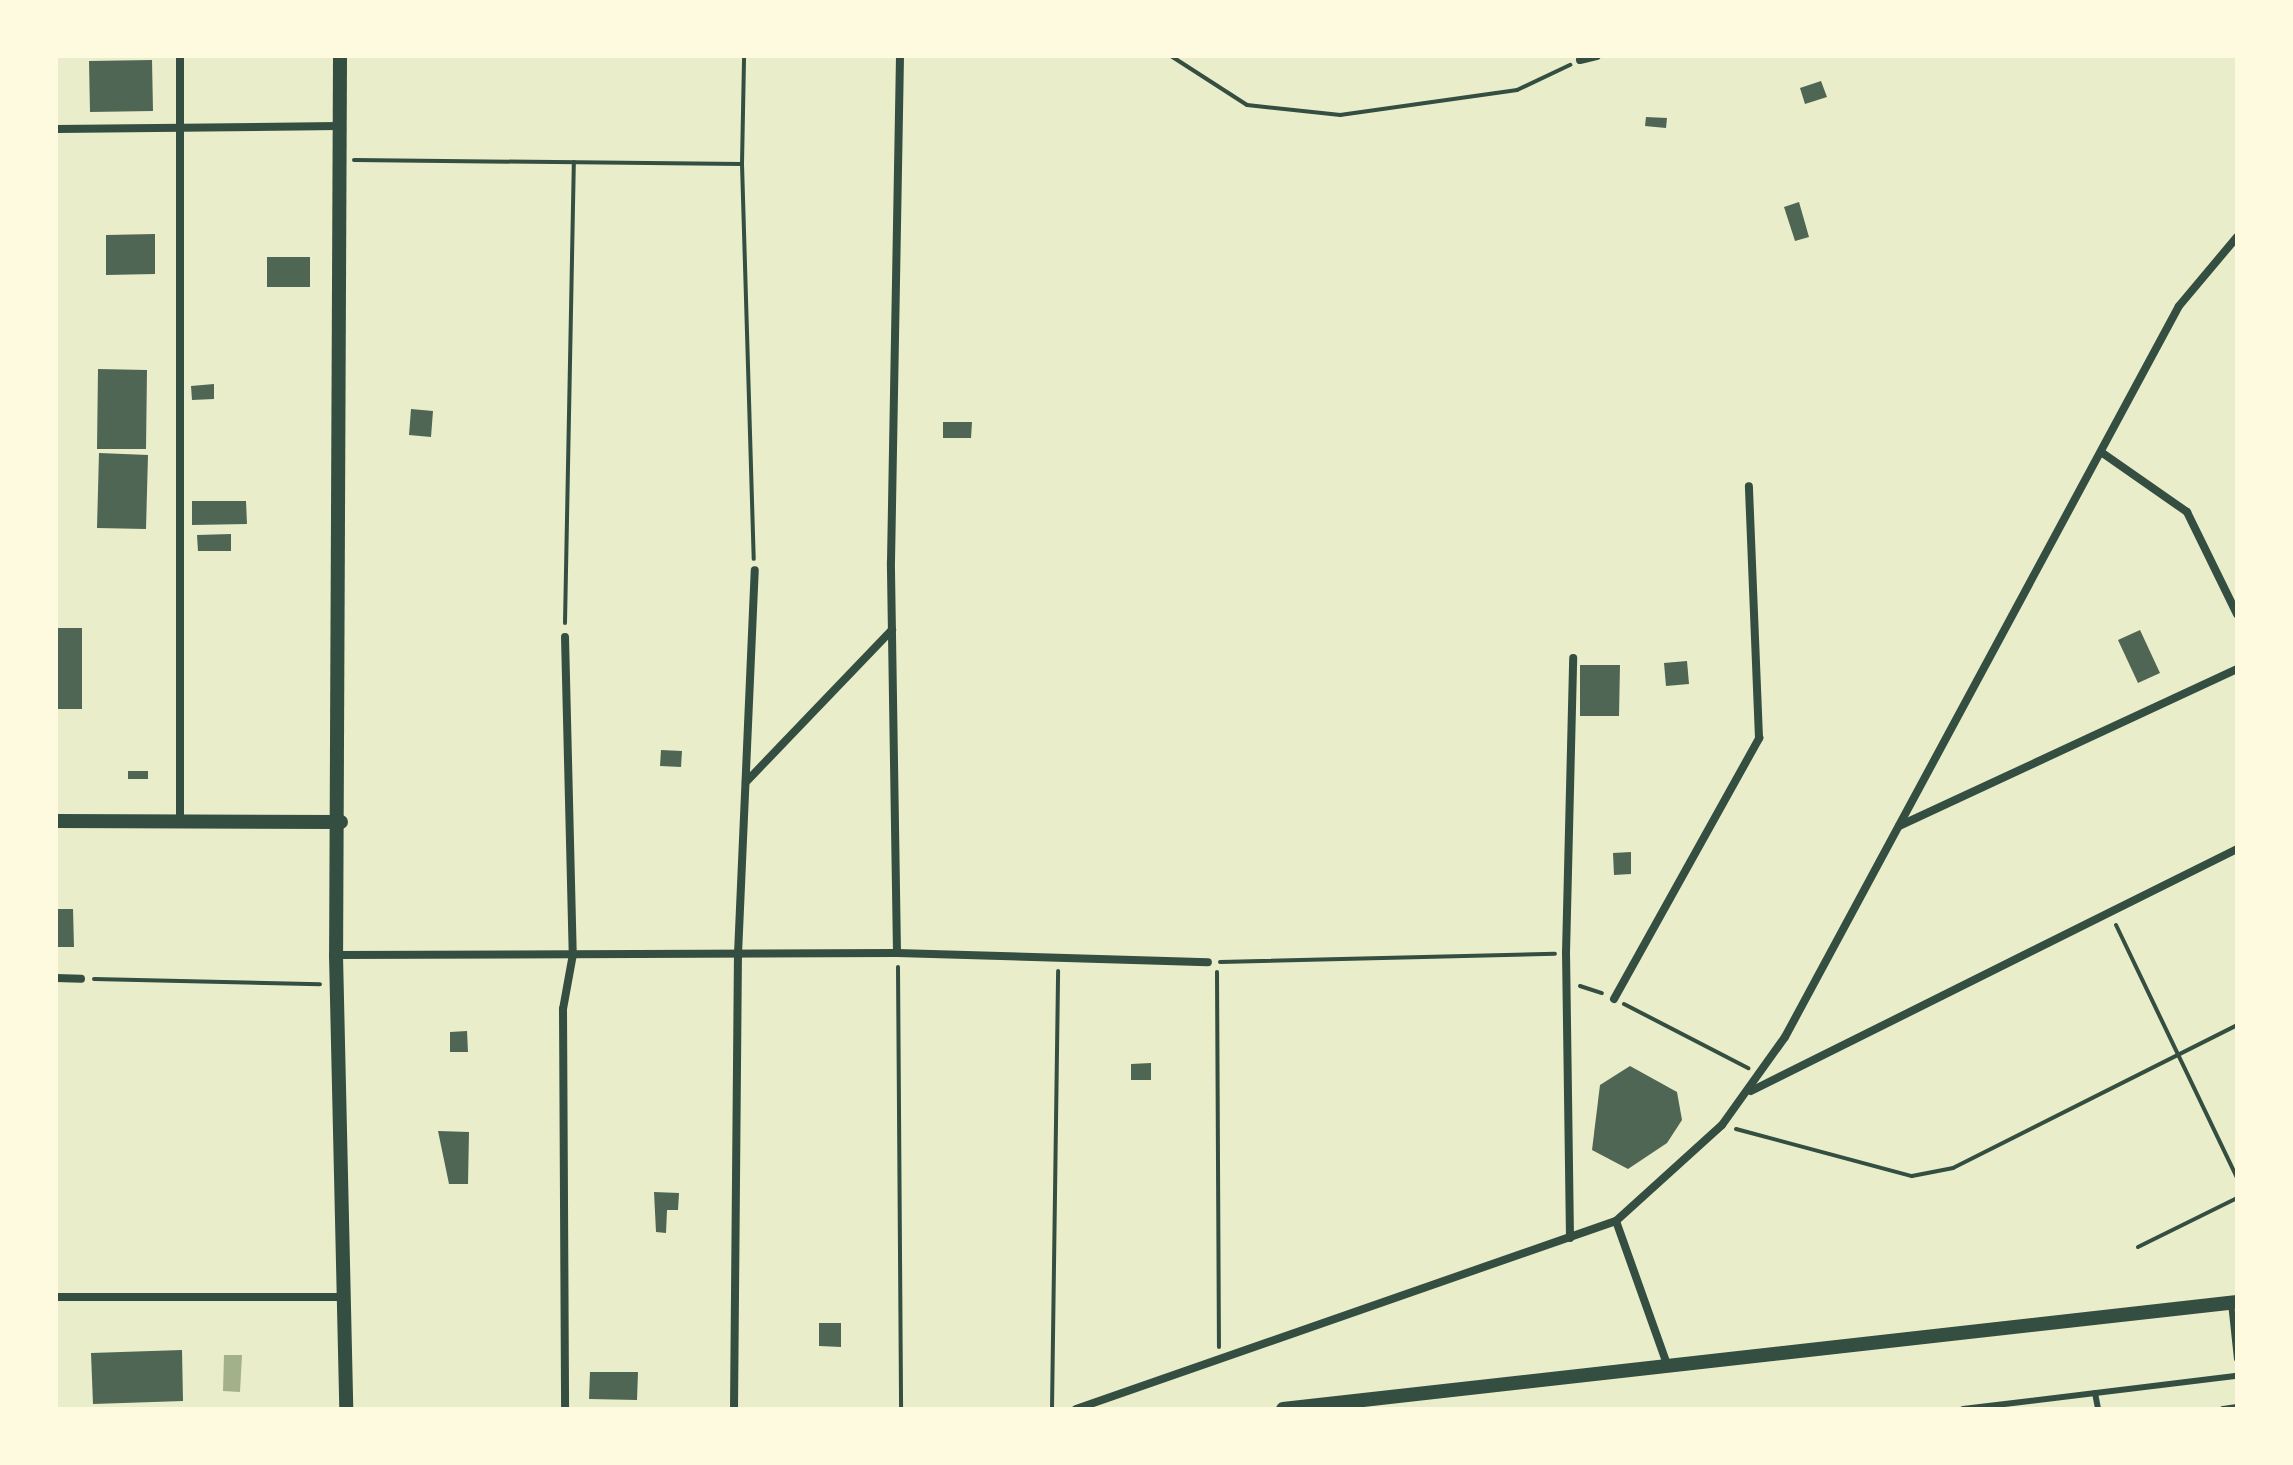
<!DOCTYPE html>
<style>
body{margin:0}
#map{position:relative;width:2293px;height:1465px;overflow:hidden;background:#e9edc9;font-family:"Roboto Condensed",sans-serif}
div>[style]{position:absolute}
.water>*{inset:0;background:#a3b18a}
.building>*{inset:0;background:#4f6655}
.path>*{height:4px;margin:-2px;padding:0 2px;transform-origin:2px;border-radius:2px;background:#344e41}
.service>*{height:6px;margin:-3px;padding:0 3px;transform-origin:3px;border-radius:3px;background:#344e41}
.minor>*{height:8px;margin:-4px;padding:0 4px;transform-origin:4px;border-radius:4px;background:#344e41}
.tertiary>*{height:14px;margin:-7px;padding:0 7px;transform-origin:7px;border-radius:7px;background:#344e41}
span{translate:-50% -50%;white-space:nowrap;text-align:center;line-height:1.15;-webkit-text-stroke:6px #fefae0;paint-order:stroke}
.frame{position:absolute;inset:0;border:58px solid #fefae0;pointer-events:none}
</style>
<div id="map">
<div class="water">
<div style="clip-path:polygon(224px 1355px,242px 1355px,240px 1392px,223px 1391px)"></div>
</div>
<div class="building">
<div style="clip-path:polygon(152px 60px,153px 111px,90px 112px,89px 61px)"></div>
<div style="clip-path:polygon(1821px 81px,1827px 97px,1805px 104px,1800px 88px)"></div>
<div style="clip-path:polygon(1646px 117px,1667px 118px,1666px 128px,1645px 126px)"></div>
<div style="clip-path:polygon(1799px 202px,1809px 237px,1795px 241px,1784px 207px)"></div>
<div style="clip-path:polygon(155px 234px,155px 274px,106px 275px,106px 235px)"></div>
<div style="clip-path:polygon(267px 257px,310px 257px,310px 287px,267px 287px)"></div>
<div style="clip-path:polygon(98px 369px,147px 370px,146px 449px,97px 449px)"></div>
<div style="clip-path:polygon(214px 384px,214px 399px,192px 400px,191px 386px)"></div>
<div style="clip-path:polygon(411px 409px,433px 411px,431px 437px,409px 435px)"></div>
<div style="clip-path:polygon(943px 422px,972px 422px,971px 438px,943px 438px)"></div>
<div style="clip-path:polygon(99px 453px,148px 455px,146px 529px,97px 528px)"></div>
<div style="clip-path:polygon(192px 501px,246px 501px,247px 524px,192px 525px)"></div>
<div style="clip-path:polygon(231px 534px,231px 551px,198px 551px,197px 535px)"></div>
<div style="clip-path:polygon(56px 628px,82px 628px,82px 709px,56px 709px)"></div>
<div style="clip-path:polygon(2140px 630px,2160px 673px,2138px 683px,2118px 640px)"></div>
<div style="clip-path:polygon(1687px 661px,1689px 684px,1666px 686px,1664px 663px)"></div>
<div style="clip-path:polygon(1580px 665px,1620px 665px,1619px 716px,1580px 716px)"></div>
<div style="clip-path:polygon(661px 750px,682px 751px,681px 767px,660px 766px)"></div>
<div style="clip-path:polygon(128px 771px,148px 771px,148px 779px,128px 779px)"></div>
<div style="clip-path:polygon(1631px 852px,1631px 874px,1614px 875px,1613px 853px)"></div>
<div style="clip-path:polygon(56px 909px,73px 909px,74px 947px,56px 947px)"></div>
<div style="clip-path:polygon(467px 1031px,468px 1052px,450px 1052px,450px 1032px)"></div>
<div style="clip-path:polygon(1151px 1063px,1151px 1080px,1131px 1080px,1131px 1064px)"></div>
<div style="clip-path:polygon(1630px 1066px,1677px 1092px,1682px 1120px,1667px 1143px,1628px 1169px,1592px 1150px,1600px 1085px)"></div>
<div style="clip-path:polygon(438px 1131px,469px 1132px,468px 1184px,449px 1184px)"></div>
<div style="clip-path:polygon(654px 1192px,679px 1193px,678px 1210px,667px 1210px,666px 1233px,656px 1232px)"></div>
<div style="clip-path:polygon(819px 1323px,841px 1323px,841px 1347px,819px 1346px)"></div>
<div style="clip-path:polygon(182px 1350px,183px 1401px,93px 1404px,91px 1353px)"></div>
<div style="clip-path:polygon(590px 1372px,638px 1372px,637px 1400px,589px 1399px)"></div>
</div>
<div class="path">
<div style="left:1171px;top:56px;width:90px;rotate:32.8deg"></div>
<div style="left:1247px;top:105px;width:94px;rotate:6.1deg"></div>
<div style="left:1340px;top:115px;width:179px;rotate:-8deg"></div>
<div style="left:1517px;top:90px;width:59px;rotate:-25.3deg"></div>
<div style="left:354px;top:160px;width:388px;rotate:0.6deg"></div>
<div style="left:742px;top:164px;width:395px;rotate:88.3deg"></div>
<div style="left:742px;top:164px;width:108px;rotate:-88.9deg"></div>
<div style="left:565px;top:623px;width:461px;rotate:-88.9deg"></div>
<div style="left:2116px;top:925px;width:280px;rotate:64.4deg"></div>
<div style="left:1220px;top:962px;width:335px;rotate:-1.4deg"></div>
<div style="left:898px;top:967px;width:442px;rotate:89.6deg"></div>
<div style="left:1217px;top:972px;width:375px;rotate:89.7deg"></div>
<div style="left:94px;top:979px;width:226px;rotate:1.3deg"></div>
<div style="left:1580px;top:986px;width:23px;rotate:18deg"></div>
<div style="left:1624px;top:1004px;width:140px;rotate:27.3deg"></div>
<div style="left:1736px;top:1129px;width:182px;rotate:15deg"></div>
<div style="left:1912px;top:1176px;width:42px;rotate:-11deg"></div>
<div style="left:1953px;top:1168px;width:318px;rotate:-26.7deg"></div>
<div style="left:2138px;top:1247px;width:110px;rotate:-26.3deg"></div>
<div style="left:1052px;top:1409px;width:438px;rotate:-89.2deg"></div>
</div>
<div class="service">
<div style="left:2231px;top:1303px;width:56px;rotate:83.9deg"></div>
<div style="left:2095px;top:1393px;width:16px;rotate:79deg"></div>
<div style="left:1963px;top:1409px;width:276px;rotate:-6.9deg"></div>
<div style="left:2223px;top:1409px;width:14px;rotate:-8deg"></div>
</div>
<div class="minor">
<div style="left:1580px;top:60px;width:17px;rotate:-13deg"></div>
<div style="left:56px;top:129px;width:283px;rotate:-0.6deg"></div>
<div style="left:2101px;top:452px;width:105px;rotate:34.9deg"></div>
<div style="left:2187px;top:512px;width:114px;rotate:63.9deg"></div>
<div style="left:565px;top:637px;width:317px;rotate:88.6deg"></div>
<div style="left:573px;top:954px;width:56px;rotate:100.3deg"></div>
<div style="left:563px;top:1009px;width:400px;rotate:89.7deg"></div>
<div style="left:746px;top:782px;width:211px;rotate:-46.2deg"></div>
<div style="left:180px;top:821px;width:765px;rotate:-90deg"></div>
<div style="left:1899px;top:826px;width:373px;rotate:-24.9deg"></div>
<div style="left:897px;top:953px;width:391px;rotate:-90.9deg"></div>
<div style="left:891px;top:562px;width:506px;rotate:-88.98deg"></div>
<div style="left:336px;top:955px;width:561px;rotate:-0.2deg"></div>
<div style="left:897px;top:953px;width:311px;rotate:1.7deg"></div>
<div style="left:56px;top:978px;width:25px;rotate:2deg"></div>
<div style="left:1614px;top:999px;width:299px;rotate:-60.9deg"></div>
<div style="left:1759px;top:738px;width:252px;rotate:-92.3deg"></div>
<div style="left:1751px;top:1091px;width:543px;rotate:-26.47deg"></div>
<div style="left:1616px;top:1221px;width:155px;rotate:70.4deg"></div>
<div style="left:1570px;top:1238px;width:285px;rotate:-90.8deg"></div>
<div style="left:1566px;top:953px;width:295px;rotate:-88.6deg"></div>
<div style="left:56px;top:1297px;width:288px"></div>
<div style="left:734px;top:1409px;width:455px;rotate:-89.5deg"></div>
<div style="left:738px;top:954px;width:384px;rotate:-87.5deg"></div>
<div style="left:1076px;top:1409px;width:572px;rotate:-19.2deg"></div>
<div style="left:1616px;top:1221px;width:143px;rotate:-42.2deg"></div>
<div style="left:1722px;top:1125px;width:108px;rotate:-54.4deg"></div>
<div style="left:1785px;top:1037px;width:830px;rotate:-61.68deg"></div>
<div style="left:2179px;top:306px;width:90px;rotate:-50deg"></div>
</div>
<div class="tertiary">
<div style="left:340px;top:56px;width:899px;rotate:90.25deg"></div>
<div style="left:336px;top:955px;width:454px;rotate:88.7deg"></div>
<div style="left:56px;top:821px;width:285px;rotate:0.2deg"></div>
<div style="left:1283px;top:1409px;width:960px;rotate:-6.4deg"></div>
</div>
<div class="frame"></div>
</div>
